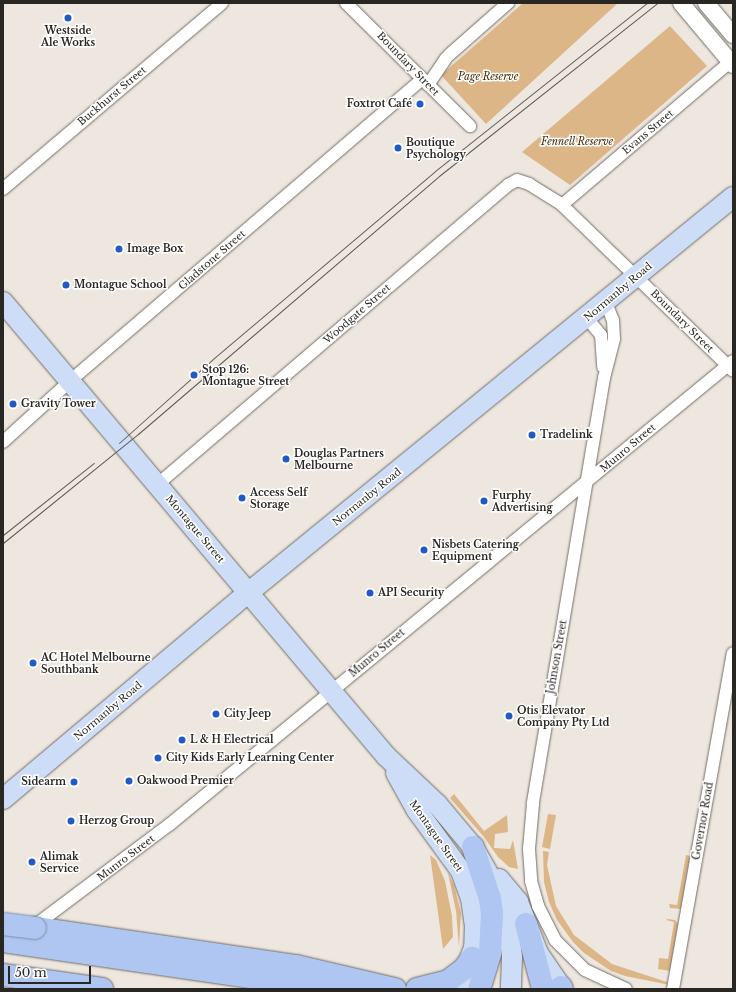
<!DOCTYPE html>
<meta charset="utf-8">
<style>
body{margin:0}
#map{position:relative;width:736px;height:992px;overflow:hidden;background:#ede7e0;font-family:"Libre Baskerville",serif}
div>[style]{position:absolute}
.green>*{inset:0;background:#dcb686}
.roads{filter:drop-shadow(0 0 1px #726d66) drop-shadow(0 0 1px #726d66)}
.minor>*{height:12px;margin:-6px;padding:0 6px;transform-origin:6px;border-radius:6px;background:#fff}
.tertiary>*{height:16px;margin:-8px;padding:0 8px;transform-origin:8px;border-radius:8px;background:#fff}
.primary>*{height:20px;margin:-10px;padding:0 10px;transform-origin:10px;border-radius:10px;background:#ceddf7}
.motorway>*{height:22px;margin:-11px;padding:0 11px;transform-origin:11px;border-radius:11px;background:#aec6f1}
.tram>*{height:1px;margin:-0.5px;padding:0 0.5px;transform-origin:0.5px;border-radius:0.5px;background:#5f5c58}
.bridges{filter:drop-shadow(0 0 1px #7f8ea9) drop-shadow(0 0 1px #7f8ea9)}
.motorway-bridge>*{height:22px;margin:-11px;padding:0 11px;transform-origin:11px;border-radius:11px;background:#aec6f1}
.dots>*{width:11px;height:11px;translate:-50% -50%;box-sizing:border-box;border:2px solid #fff;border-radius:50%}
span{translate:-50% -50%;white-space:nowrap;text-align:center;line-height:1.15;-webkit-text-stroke:3px #fff;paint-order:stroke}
.poi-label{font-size:10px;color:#292724;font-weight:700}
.right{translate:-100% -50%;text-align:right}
.left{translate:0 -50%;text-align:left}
.street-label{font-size:10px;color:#292724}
.park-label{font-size:10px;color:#402904;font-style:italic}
.frame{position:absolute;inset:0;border:4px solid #292724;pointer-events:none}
.scale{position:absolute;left:8px;top:966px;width:83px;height:18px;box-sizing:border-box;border:2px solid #292724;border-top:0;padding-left:5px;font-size:12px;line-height:14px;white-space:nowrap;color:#292724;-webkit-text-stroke:3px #fff;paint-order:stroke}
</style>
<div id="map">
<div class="green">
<div style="clip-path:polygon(523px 3px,618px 3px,486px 124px,441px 75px)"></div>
<div style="clip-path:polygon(670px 26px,707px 66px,570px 185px,522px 152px)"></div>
<div style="clip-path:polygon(454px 794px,484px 831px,507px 815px,508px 832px,495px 834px,494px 848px,510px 849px,513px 840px,518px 869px,509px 867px,498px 857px,484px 837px,450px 798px)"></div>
<div style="clip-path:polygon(548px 814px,556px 815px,550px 849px,542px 847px)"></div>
<div style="clip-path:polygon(543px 851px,549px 852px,547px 865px,556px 906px,574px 935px,612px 964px,670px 983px,670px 985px,625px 976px,611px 971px,584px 953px,573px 942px,557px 920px,549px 902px,544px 882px)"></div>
<div style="clip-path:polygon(430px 855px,436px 860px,445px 881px,452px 916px,453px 937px,443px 949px)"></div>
<div style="clip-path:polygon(686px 855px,690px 856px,681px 909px,670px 908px,669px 904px,677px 905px)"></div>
<div style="clip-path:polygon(448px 873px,454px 885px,461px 913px,459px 947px,456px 911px)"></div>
<div style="clip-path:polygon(668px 919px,675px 920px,678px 924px,670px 971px,658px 969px,659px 958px,668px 959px,674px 922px,666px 920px)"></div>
</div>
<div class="roads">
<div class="minor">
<div style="left:346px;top:3px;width:175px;rotate:44.8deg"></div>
<div style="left:449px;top:55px;width:79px;rotate:-41.4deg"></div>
<div style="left:428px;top:85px;width:32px;rotate:-56deg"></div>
<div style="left:3px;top:189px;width:287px;rotate:-40.3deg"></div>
<div style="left:562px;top:205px;width:221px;rotate:-40.4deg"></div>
<div style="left:606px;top:303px;width:18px;rotate:68deg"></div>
<div style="left:613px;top:320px;width:19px;rotate:87deg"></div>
<div style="left:614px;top:339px;width:40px;rotate:104.4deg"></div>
<div style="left:604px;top:378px;width:432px;rotate:99.5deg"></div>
<div style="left:533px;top:804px;width:45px;rotate:95.1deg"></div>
<div style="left:529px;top:849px;width:32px;rotate:86deg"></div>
<div style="left:531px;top:881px;width:26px;rotate:74deg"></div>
<div style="left:538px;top:906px;width:38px;rotate:63deg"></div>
<div style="left:555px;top:940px;width:42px;rotate:45deg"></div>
<div style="left:585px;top:970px;width:45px;rotate:24.9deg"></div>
<div style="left:587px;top:318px;width:22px;rotate:51deg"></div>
<div style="left:601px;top:335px;width:32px;rotate:86deg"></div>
<div style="left:3px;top:442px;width:91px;rotate:-42.3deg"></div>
<div style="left:70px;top:381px;width:464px;rotate:-40.6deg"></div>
<div style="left:158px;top:484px;width:460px;rotate:-40.5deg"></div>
<div style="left:508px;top:185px;width:10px;rotate:-29deg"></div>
<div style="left:517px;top:180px;width:13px;rotate:18deg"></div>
<div style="left:529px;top:184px;width:39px;rotate:32deg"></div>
<div style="left:562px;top:205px;width:238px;rotate:44.1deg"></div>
<div style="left:33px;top:927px;width:170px;rotate:-36.9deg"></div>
<div style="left:169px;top:825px;width:730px;rotate:-39.44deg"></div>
<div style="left:673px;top:989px;width:341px;rotate:-79.9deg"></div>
</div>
<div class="tertiary">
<div style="left:681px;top:3px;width:81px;rotate:50deg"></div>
<div style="left:706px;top:3px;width:42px;rotate:49.8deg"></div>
</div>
<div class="primary">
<div style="left:3px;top:302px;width:594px;rotate:49.85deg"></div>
<div style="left:386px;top:756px;width:70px;rotate:43.3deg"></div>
<div style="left:437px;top:804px;width:56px;rotate:50.1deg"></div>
<div style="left:473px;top:847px;width:56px;rotate:60.3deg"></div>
<div style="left:501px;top:896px;width:19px;rotate:72deg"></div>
<div style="left:507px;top:914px;width:43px;rotate:83.4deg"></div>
<div style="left:512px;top:957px;width:32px;rotate:92deg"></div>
<div style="left:396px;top:773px;width:41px;rotate:60.9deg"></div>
<div style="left:416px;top:809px;width:77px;rotate:54deg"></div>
<div style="left:461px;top:871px;width:29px;rotate:70deg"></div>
<div style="left:471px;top:898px;width:27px;rotate:82deg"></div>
<div style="left:475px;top:925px;width:23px;rotate:92deg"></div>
<div style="left:474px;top:948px;width:44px;rotate:111.3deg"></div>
<div style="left:3px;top:799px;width:320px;rotate:-40.1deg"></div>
<div style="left:248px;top:593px;width:626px;rotate:-39.23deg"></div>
<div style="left:499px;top:879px;width:30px;rotate:50deg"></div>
<div style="left:518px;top:902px;width:55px;rotate:68.6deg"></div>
<div style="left:538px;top:953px;width:41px;rotate:55.9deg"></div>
</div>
<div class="motorway">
<div style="left:473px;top:847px;width:55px;rotate:71.9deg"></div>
<div style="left:490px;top:899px;width:14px;rotate:82deg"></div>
<div style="left:492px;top:913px;width:41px;rotate:92.8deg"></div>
<div style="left:490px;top:954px;width:37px;rotate:107deg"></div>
<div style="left:526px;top:924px;width:67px;rotate:75.3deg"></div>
<div style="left:35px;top:928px;width:264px;rotate:8.3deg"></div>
<div style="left:296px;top:966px;width:102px;rotate:13.1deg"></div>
<div style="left:3px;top:941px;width:332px;rotate:8.3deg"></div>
<div style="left:3px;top:975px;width:100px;rotate:8deg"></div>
<div style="left:561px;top:987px;width:2px;rotate:63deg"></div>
<div style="left:417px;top:989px;width:32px;rotate:-14deg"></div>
<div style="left:448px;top:981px;width:20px;rotate:-37deg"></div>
<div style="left:464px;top:969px;width:14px;rotate:-54deg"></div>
</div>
</div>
<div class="tram">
<div style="left:119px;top:443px;width:127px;rotate:-41.8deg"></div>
<div style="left:214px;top:358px;width:289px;rotate:-40.2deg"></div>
<div style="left:435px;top:171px;width:270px;rotate:-38.4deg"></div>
<div style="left:3px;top:535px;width:116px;rotate:-38.4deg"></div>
<div style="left:3px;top:543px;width:174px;rotate:-38.9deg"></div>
<div style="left:138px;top:434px;width:396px;rotate:-40.6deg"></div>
<div style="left:439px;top:176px;width:278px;rotate:-38.4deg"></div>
</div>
<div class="bridges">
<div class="motorway-bridge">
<div style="left:3px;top:924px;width:32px;rotate:7deg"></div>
</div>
</div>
<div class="dots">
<div style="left:68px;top:18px;background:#2159c6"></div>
<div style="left:420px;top:104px;background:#2159c6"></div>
<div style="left:398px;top:148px;background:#2159c6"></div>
<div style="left:119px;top:249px;background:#2159c6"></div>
<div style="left:66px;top:285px;background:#2159c6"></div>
<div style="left:194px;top:375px;background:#2159c6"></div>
<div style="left:13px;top:404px;background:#2159c6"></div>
<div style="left:532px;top:435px;background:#2159c6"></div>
<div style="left:286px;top:459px;background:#2159c6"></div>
<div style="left:242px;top:498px;background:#2159c6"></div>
<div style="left:484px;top:501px;background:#2159c6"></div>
<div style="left:424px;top:550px;background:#2159c6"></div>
<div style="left:370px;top:593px;background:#2159c6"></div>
<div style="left:33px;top:663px;background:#2159c6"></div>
<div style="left:216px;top:714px;background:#2159c6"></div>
<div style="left:509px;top:716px;background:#2159c6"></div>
<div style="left:182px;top:740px;background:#2159c6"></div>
<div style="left:158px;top:758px;background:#2159c6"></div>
<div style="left:129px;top:781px;background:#2159c6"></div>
<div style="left:74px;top:782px;background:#2159c6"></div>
<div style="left:71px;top:821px;background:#2159c6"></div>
<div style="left:32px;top:862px;background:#2159c6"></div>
</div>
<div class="poi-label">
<span style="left:68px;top:36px">Westside<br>Ale Works</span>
<span class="right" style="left:412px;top:104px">Foxtrot Café</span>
<span class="left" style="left:406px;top:148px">Boutique<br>Psychology</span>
<span class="left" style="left:127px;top:249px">Image Box</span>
<span class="left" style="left:74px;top:285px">Montague School</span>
<span class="left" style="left:202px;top:375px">Stop 126:<br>Montague Street</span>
<span class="left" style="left:21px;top:404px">Gravity Tower</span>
<span class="left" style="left:540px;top:435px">Tradelink</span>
<span class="left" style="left:294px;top:459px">Douglas Partners<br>Melbourne</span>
<span class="left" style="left:250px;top:498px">Access Self<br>Storage</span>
<span class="left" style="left:492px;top:501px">Furphy<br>Advertising</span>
<span class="left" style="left:432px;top:550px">Nisbets Catering<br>Equipment</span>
<span class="left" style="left:378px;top:593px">API Security</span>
<span class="left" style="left:41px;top:663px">AC Hotel Melbourne<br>Southbank</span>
<span class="left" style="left:517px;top:716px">Otis Elevator<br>Company Pty Ltd</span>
<span class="left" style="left:224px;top:714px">City Jeep</span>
<span class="left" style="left:190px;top:740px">L &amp; H Electrical</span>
<span class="left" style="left:166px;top:758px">City Kids Early Learning Center</span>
<span class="left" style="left:137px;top:781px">Oakwood Premier</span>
<span class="right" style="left:66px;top:782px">Sidearm</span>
<span class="left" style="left:79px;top:821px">Herzog Group</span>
<span class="left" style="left:40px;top:862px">Alimak<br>Service</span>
</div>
<div class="street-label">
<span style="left:408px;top:64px;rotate:46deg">Boundary Street</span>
<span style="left:112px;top:96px;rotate:-40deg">Buckhurst Street</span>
<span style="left:648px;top:132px;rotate:-40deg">Evans Street</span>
<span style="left:212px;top:260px;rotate:-41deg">Gladstone Street</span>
<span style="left:618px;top:292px;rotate:-40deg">Normanby Road</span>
<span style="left:357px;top:314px;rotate:-41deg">Woodgate Street</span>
<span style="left:682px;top:321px;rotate:45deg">Boundary Street</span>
<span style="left:628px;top:448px;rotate:-40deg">Munro Street</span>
<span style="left:367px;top:497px;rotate:-39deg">Normanby Road</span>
<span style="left:195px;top:529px;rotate:50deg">Montague Street</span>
<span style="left:377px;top:653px;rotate:-40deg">Munro Street</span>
<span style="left:557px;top:657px;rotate:-80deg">Johnson Street</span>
<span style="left:108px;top:711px;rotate:-40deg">Normanby Road</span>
<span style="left:703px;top:821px;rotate:-80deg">Governor Road</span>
<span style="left:436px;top:836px;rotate:55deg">Montague Street</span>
<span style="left:126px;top:858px;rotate:-37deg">Munro Street</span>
</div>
<div class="park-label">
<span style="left:488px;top:77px">Page Reserve</span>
<span style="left:577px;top:142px">Fennell Reserve</span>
</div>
<div class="frame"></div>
<div class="scale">50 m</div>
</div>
